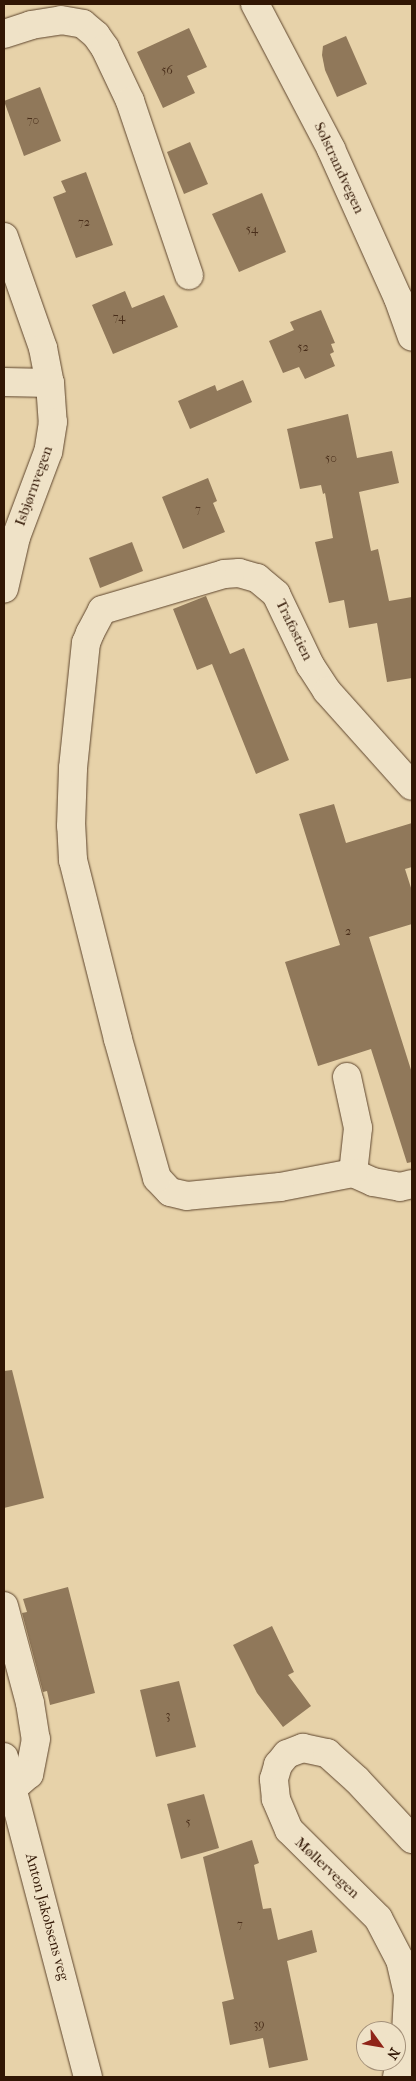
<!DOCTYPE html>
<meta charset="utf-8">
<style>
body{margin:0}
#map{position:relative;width:416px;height:2081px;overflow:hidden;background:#e7d2a9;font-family:"IM FELL French Canon",serif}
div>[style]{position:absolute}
.building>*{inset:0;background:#90785a}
.roads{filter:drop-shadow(0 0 1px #5e452d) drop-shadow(0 0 1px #5e452d)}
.minor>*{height:28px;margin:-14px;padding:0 14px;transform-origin:14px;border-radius:14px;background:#efe2c7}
span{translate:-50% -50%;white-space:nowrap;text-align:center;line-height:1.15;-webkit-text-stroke:4.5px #efe2c7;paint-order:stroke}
.number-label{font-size:12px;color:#492e1a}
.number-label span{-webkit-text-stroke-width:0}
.street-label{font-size:15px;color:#311604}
.frame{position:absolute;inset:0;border:5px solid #311604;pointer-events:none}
.north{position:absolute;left:356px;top:2021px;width:50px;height:50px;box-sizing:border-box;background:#efe2c7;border:1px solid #a39079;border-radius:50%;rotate:122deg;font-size:14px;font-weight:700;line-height:20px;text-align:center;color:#311604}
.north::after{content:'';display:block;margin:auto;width:18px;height:22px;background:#8f2418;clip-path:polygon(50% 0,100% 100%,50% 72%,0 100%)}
</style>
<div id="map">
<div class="building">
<div style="clip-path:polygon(189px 28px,207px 67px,187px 76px,195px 93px,163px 108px,137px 52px)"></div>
<div style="clip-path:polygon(346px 36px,367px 84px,337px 97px,325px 70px,322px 55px,323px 46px)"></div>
<div style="clip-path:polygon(40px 87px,61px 141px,24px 156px,4px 101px)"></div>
<div style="clip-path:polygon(190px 142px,208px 184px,184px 194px,167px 152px)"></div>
<div style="clip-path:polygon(86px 172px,113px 245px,76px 258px,53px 197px,66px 192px,61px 181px)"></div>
<div style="clip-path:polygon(262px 193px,286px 252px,239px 272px,212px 214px)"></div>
<div style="clip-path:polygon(125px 291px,132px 308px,164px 295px,178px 327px,113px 354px,92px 305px)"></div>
<div style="clip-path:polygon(321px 310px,335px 343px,331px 344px,334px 352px,330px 354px,335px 366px,305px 379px,299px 367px,283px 373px,269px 341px,294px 330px,290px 322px)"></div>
<div style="clip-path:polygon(243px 380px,252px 402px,190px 429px,178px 401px,215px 385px,217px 391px)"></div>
<div style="clip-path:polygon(348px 414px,357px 458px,392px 451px,399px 483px,359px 492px,371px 551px,378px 549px,389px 601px,412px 597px,412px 678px,387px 682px,377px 623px,349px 628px,344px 600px,329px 603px,315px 542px,333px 538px,325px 493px,323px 494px,321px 485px,300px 489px,287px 429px)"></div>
<div style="clip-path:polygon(208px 478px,217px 501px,213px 503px,225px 532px,183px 549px,162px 497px)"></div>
<div style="clip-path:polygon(132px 542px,143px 571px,100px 588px,89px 558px)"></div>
<div style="clip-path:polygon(206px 596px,230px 654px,244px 648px,289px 760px,256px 774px,212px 664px,197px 670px,173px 609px)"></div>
<div style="clip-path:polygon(334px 804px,346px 843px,412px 823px,412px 867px,405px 869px,412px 891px,412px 924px,369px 937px,412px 1073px,412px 1162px,407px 1163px,371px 1049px,318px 1066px,285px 962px,340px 945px,299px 814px)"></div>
<div style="clip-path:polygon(12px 1370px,44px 1498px,4px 1508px,4px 1371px)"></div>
<div style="clip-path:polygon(68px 1587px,95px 1693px,50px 1705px,47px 1691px,43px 1692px,22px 1613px,27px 1612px,23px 1599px)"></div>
<div style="clip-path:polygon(272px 1626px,294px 1672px,288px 1675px,311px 1706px,283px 1727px,257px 1693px,233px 1645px)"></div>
<div style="clip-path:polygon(179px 1681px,196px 1747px,156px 1757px,140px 1690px)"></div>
<div style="clip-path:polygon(204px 1794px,219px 1848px,181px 1859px,167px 1804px)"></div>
<div style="clip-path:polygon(252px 1840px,259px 1863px,254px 1865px,263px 1909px,271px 1908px,278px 1940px,312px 1930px,317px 1952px,287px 1961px,308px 2060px,269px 2068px,263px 2038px,230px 2045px,222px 2002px,234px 1999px,203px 1857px)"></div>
</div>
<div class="roads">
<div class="minor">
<div style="left:255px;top:4px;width:164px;rotate:62.3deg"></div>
<div style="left:331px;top:149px;width:163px;rotate:65.8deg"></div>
<div style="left:398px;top:298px;width:41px;rotate:70.3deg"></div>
<div style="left:4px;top:34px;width:28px;rotate:-18deg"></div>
<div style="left:31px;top:25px;width:30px;rotate:-9deg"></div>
<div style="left:61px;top:20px;width:22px;rotate:10deg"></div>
<div style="left:83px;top:24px;width:17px;rotate:40deg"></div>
<div style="left:96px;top:35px;width:16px;rotate:55deg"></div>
<div style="left:105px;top:48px;width:59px;rotate:64.7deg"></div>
<div style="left:130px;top:101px;width:184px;rotate:71.3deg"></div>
<div style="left:4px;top:237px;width:118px;rotate:70.6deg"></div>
<div style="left:43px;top:348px;width:36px;rotate:79deg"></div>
<div style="left:50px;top:383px;width:39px;rotate:86deg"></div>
<div style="left:53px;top:422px;width:30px;rotate:99deg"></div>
<div style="left:48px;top:452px;width:91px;rotate:110.6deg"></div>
<div style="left:16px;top:537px;width:53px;rotate:103deg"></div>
<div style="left:4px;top:382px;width:46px;rotate:1.2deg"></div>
<div style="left:347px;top:1077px;width:52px;rotate:77.8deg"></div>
<div style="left:358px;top:1128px;width:45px;rotate:96.3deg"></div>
<div style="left:353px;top:1173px;width:22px;rotate:24deg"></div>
<div style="left:373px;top:1182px;width:27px;rotate:10deg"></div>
<div style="left:400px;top:1187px;width:12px;rotate:-14deg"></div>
<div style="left:353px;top:1173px;width:74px;rotate:169.1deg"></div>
<div style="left:280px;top:1187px;width:93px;rotate:174.5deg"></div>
<div style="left:187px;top:1196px;width:17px;rotate:-167deg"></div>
<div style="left:170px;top:1192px;width:19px;rotate:-133deg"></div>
<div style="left:157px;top:1178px;width:144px;rotate:-105.7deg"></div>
<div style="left:118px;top:1039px;width:185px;rotate:-104.1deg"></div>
<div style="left:73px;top:860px;width:34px;rotate:-93deg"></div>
<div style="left:71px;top:826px;width:58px;rotate:-88deg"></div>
<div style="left:73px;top:768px;width:126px;rotate:-84.1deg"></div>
<div style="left:86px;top:643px;width:11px;rotate:-68deg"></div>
<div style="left:90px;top:633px;width:26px;rotate:-62deg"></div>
<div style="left:102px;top:610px;width:127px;rotate:-16.4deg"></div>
<div style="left:224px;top:574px;width:15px;rotate:-4deg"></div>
<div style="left:239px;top:573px;width:19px;rotate:16deg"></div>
<div style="left:257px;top:578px;width:25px;rotate:40deg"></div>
<div style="left:276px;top:594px;width:79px;rotate:64.4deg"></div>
<div style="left:310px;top:665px;width:31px;rotate:57deg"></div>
<div style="left:327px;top:691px;width:127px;rotate:48.2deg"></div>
<div style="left:4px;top:1606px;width:100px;rotate:75deg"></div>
<div style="left:30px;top:1703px;width:36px;rotate:81deg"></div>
<div style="left:36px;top:1739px;width:36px;rotate:101deg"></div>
<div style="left:29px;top:1774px;width:23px;rotate:139deg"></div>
<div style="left:4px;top:1757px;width:331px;rotate:75.3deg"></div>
<div style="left:397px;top:2077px;width:45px;rotate:-78.4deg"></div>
<div style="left:406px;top:2033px;width:39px;rotate:-87deg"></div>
<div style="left:408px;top:1994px;width:35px;rotate:-103deg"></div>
<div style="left:400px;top:1960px;width:47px;rotate:-117.6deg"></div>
<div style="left:378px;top:1918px;width:125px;rotate:-135.3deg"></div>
<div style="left:289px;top:1830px;width:34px;rotate:-113deg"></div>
<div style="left:276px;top:1799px;width:20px;rotate:-96deg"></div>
<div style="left:274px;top:1779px;width:15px;rotate:-74deg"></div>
<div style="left:278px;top:1765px;width:14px;rotate:-51deg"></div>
<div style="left:287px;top:1754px;width:17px;rotate:-21deg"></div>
<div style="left:303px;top:1748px;width:25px;rotate:12deg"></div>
<div style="left:327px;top:1753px;width:40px;rotate:42deg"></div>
<div style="left:357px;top:1780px;width:81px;rotate:47deg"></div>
</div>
</div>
<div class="number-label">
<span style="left:167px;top:71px">56</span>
<span style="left:33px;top:121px">70</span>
<span style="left:84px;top:223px">72</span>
<span style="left:252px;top:230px">54</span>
<span style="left:119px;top:318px">74</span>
<span style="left:303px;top:348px">52</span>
<span style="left:331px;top:459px">50</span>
<span style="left:198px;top:510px">7</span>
<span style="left:348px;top:932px">2</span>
<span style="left:168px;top:1716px">3</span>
<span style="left:188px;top:1823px">5</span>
<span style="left:240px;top:1925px">7</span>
<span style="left:259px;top:2025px">39</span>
</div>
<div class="street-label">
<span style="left:339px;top:168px;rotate:65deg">Solstrandvegen</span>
<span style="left:34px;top:486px;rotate:-70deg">Isbjørnvegen</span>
<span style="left:294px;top:630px;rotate:64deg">Trafostien</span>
<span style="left:327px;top:1868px;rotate:43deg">Møllervegen</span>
<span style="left:47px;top:1917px;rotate:75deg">Anton Jakobsens veg</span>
</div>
<div class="frame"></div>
<div class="north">N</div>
</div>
